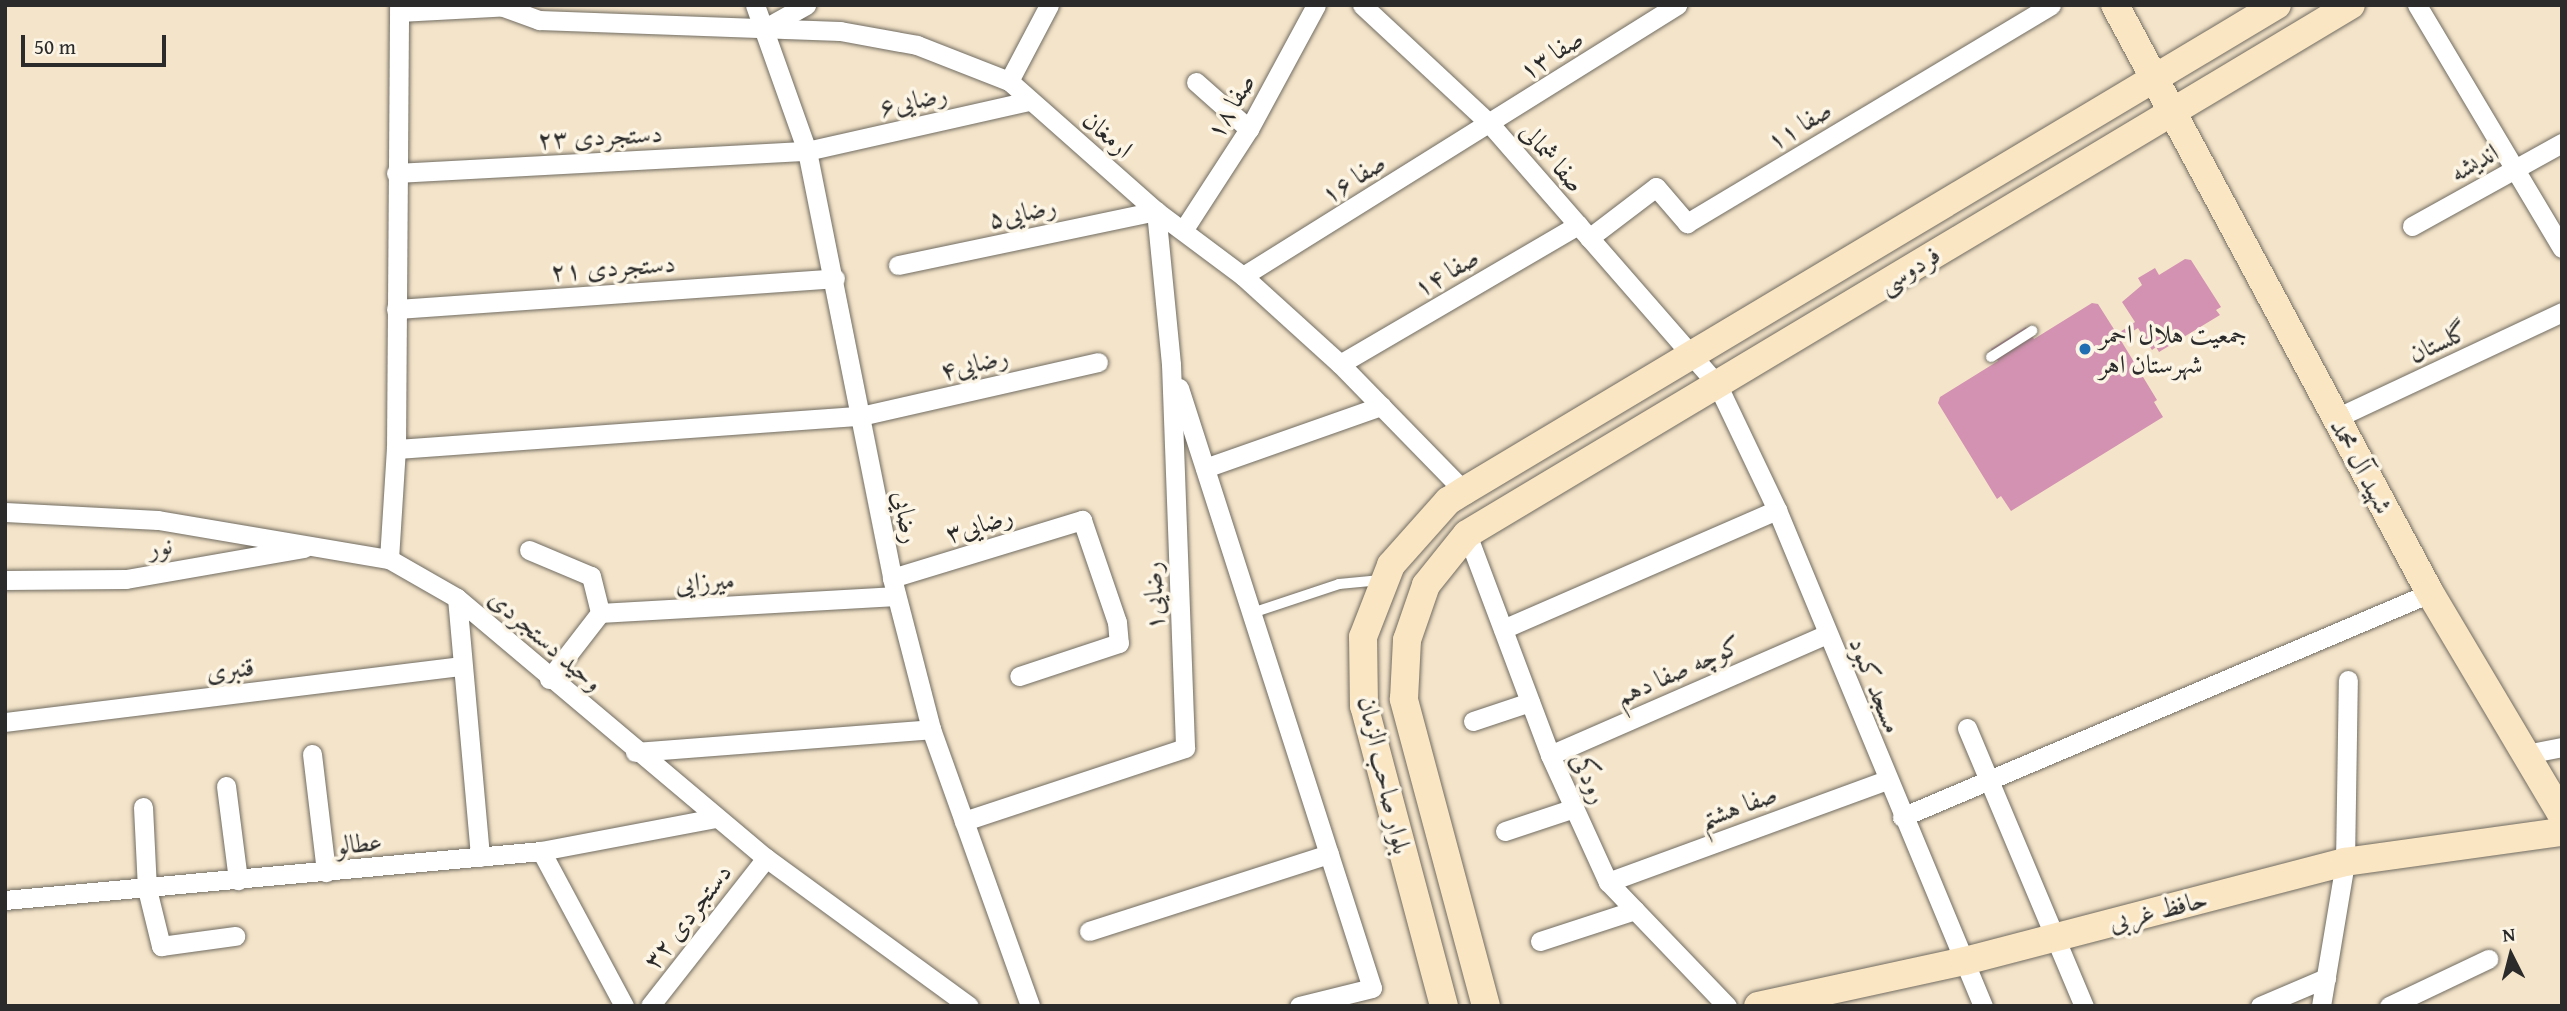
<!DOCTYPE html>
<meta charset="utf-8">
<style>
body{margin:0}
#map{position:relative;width:2567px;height:1011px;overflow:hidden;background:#f4e4c9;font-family:"Gentium Book Plus",Amiri,serif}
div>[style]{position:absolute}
.building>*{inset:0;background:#d392b1}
.roads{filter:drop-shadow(0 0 2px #716c62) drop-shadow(0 0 2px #716c62)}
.lane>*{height:10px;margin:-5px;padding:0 5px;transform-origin:5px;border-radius:5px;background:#fff}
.street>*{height:19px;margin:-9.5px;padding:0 9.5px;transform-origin:9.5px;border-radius:9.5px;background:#fff}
.secondary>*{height:28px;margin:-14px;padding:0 14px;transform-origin:14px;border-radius:14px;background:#fbe6c3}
.dots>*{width:19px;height:19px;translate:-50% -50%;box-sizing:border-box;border:4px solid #fcf5e5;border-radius:50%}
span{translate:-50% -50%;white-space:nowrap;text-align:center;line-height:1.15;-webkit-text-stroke:7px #fcf5e5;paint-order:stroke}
.street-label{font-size:26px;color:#2b2b2b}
.poi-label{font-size:26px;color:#2b2b2b}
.left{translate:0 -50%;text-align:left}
.frame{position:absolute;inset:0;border:7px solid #2b2b2b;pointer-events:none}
.north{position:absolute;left:2476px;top:920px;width:70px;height:70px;-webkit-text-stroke:5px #fcf5e5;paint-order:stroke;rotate:354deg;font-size:19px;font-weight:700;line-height:28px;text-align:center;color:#2b2b2b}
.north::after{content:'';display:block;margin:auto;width:24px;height:32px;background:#2b2b2b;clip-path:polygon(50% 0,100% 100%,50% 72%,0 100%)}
.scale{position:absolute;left:21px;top:35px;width:145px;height:32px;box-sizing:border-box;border:4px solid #2b2b2b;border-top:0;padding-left:9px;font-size:21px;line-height:24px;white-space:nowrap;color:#2b2b2b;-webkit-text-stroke:5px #fcf5e5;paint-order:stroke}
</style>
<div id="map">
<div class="building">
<div style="clip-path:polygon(2185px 259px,2191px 260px,2221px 307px,2216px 310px,2220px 315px,2159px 352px,2156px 347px,2152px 350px,2138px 328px,2120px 339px,2157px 400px,2154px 402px,2163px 417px,2011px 511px,2001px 496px,1997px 499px,1938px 403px,1940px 397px,1998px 361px,1991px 349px,2026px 327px,2034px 339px,2092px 303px,2098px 304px,2117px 334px,2135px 322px,2122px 302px,2142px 285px,2138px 278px,2155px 268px,2159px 275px)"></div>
</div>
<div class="roads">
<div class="lane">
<div style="left:1991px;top:357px;width:49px;rotate:-32.4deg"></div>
<div style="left:1252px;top:613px;width:92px;rotate:-18.4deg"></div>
<div style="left:1339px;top:584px;width:42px;rotate:-5.4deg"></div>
</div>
<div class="street">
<div style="left:498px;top:5px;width:44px;rotate:20.1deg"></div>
<div style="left:539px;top:20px;width:301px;rotate:2.1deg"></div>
<div style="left:840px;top:31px;width:78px;rotate:10.3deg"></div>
<div style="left:917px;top:45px;width:99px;rotate:21.4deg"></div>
<div style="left:1009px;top:81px;width:196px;rotate:41.5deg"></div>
<div style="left:1156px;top:211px;width:109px;rotate:36.8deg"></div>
<div style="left:1243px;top:276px;width:131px;rotate:42.2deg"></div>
<div style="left:1340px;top:364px;width:177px;rotate:45.7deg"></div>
<div style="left:755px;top:5px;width:155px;rotate:70.4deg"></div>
<div style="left:807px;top:151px;width:435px;rotate:78.7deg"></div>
<div style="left:892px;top:578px;width:156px;rotate:75.5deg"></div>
<div style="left:931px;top:729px;width:294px;rotate:70.3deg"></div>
<div style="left:1362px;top:5px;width:175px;rotate:42.9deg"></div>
<div style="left:1490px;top:124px;width:345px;rotate:48.9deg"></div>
<div style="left:1717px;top:384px;width:140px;rotate:64.5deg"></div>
<div style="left:1777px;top:510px;width:537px;rotate:67.45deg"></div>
<div style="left:2417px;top:5px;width:283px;rotate:59.2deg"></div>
<div style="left:399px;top:12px;width:112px;rotate:-3.1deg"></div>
<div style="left:767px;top:27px;width:45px;rotate:-29.4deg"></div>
<div style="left:1009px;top:81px;width:86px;rotate:-62.2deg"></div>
<div style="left:1196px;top:82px;width:71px;rotate:41.6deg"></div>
<div style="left:396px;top:173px;width:412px;rotate:-3.1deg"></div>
<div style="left:807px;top:151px;width:228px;rotate:-12.7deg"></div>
<div style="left:2412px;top:226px;width:171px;rotate:-29deg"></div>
<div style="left:1184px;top:229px;width:119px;rotate:-57deg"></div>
<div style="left:1249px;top:129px;width:141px;rotate:-61.6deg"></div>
<div style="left:1589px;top:238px;width:84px;rotate:-37.3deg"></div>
<div style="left:1656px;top:187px;width:48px;rotate:49.3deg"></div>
<div style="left:1687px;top:223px;width:424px;rotate:-30.9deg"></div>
<div style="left:898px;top:265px;width:264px;rotate:-11.8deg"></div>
<div style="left:1156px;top:211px;width:154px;rotate:84.4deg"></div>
<div style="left:1171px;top:364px;width:384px;rotate:87.9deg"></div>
<div style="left:1185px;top:748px;width:233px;rotate:161.7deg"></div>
<div style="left:1243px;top:276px;width:512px;rotate:-31.98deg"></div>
<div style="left:396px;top:309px;width:440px;rotate:-4deg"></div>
<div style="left:1340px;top:364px;width:276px;rotate:-30.3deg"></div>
<div style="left:1179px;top:388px;width:630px;rotate:72.17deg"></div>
<div style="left:1372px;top:988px;width:75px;rotate:166.1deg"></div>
<div style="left:2336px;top:418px;width:250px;rotate:-25.1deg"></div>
<div style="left:396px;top:449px;width:466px;rotate:-4.1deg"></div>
<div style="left:861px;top:416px;width:243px;rotate:-12.8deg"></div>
<div style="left:1205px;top:468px;width:187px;rotate:-19.4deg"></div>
<div style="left:5px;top:512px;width:153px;rotate:3deg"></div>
<div style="left:158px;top:520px;width:234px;rotate:9.6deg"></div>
<div style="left:389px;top:559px;width:78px;rotate:29.8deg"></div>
<div style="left:457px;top:598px;width:404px;rotate:40.1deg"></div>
<div style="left:766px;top:858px;width:251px;rotate:36.1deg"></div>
<div style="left:1467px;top:534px;width:236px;rotate:69.4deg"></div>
<div style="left:1550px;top:755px;width:140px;rotate:65.5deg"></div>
<div style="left:1608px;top:882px;width:172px;rotate:46.2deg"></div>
<div style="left:529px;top:550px;width:67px;rotate:22.8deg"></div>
<div style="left:591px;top:576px;width:38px;rotate:76deg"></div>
<div style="left:389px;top:559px;width:110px;rotate:-86.4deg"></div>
<div style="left:396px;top:449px;width:444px;rotate:-89.6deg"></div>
<div style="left:892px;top:578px;width:199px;rotate:-17deg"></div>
<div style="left:1082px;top:520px;width:108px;rotate:71.1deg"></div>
<div style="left:1117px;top:622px;width:21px;rotate:85deg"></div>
<div style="left:1119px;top:643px;width:105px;rotate:161.7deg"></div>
<div style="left:5px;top:580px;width:121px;rotate:-0.5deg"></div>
<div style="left:126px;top:579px;width:181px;rotate:-9.9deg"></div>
<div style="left:457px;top:598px;width:260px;rotate:84.9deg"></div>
<div style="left:1503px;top:629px;width:299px;rotate:-23.5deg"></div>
<div style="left:549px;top:679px;width:83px;rotate:-52.3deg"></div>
<div style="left:600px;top:613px;width:296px;rotate:-3.3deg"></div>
<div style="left:1473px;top:721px;width:60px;rotate:-18.4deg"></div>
<div style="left:5px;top:722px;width:459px;rotate:-7deg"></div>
<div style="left:1967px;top:728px;width:302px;rotate:67.2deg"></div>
<div style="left:635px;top:752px;width:297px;rotate:-4.4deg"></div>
<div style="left:312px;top:754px;width:119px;rotate:83.2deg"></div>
<div style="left:2526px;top:754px;width:37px;rotate:-11deg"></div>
<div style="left:1550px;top:755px;width:302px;rotate:-23.6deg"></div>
<div style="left:226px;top:786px;width:95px;rotate:82.7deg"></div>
<div style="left:143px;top:807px;width:82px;rotate:87.2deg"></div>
<div style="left:147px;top:889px;width:59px;rotate:76.2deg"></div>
<div style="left:161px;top:946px;width:75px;rotate:-7.7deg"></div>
<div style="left:1902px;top:817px;width:574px;rotate:-22.99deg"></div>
<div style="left:1505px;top:831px;width:73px;rotate:-18.4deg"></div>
<div style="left:541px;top:851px;width:176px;rotate:61.8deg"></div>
<div style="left:1608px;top:882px;width:296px;rotate:-20.1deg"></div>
<div style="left:5px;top:900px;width:538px;rotate:-5.22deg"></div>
<div style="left:541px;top:851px;width:178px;rotate:-10.7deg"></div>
<div style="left:1089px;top:931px;width:252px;rotate:-17.8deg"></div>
<div style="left:1540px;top:941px;width:100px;rotate:-18.1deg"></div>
<div style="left:650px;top:1006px;width:188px;rotate:-51.9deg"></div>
<div style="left:2260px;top:1006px;width:72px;rotate:-23deg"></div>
<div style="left:2321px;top:1006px;width:146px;rotate:-80.5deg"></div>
<div style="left:2345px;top:862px;width:182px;rotate:-89.1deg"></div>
<div style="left:2389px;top:1006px;width:110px;rotate:-25.4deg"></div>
</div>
<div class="secondary">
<div style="left:2115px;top:5px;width:667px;rotate:61.82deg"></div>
<div style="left:2430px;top:593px;width:258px;rotate:59.3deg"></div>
<div style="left:1444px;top:1006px;width:310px;rotate:-104.9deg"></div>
<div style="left:1364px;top:706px;width:69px;rotate:-90.8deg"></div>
<div style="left:1363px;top:637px;width:77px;rotate:-68.7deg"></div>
<div style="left:1391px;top:565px;width:86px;rotate:-48.3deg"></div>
<div style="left:1448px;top:501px;width:19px;rotate:-32deg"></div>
<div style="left:1464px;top:491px;width:947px;rotate:-30.87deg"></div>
<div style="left:1486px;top:1006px;width:318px;rotate:-105deg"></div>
<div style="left:1404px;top:699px;width:59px;rotate:-87.1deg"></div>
<div style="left:1407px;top:640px;width:58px;rotate:-70.9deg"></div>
<div style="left:1426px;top:585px;width:65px;rotate:-51.2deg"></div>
<div style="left:1467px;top:534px;width:1030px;rotate:-30.9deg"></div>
<div style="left:1758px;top:1006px;width:212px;rotate:-12.3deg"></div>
<div style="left:1965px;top:961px;width:393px;rotate:-14.6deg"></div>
<div style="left:2345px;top:862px;width:219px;rotate:-7.9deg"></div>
</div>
</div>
<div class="dots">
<div style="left:2085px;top:349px;background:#1f6fb2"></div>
</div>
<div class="street-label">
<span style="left:1551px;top:54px;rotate:-33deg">صفا ۱۳</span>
<span style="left:913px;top:100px;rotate:-12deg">رضایی۶</span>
<span style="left:1230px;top:106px;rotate:-60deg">صفا ۱۸</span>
<span style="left:1799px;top:125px;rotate:-31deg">صفا ۱۱</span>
<span style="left:1108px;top:134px;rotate:41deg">ارمغان</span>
<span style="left:600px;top:136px;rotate:-3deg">دستجردی ۲۳</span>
<span style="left:1553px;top:157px;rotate:49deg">صفا شمالی</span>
<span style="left:2474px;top:162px;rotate:-29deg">اندیشه</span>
<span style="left:1353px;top:178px;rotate:-32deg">صفا ۱۶</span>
<span style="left:1022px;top:212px;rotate:-12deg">رضایی۵</span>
<span style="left:613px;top:267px;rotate:-4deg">دستجردی ۲۱</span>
<span style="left:1909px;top:269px;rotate:-31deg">فردوسی</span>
<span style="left:1446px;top:272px;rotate:-30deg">صفا ۱۴</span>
<span style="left:2438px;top:342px;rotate:-25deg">گلستان</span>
<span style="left:974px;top:363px;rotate:-13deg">رضایی۴</span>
<span style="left:2362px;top:466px;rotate:62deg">شهید آل محمد</span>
<span style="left:907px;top:517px;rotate:79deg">رضایی</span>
<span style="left:979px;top:524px;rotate:-17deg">رضایی۳</span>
<span style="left:160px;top:546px;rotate:-10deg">نور</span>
<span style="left:705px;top:581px;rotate:-3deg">میرزایی</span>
<span style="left:1153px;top:596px;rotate:-92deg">رضایی۱</span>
<span style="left:546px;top:640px;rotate:41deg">وحید دستجردی</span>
<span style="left:230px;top:669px;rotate:-7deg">قنبری</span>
<span style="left:1678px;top:670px;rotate:-24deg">کوچه صفا دهم</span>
<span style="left:1876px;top:685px;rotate:68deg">مسجد کبود</span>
<span style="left:1385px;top:775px;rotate:77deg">بلوار صاحب الزمان</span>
<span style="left:1590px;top:778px;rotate:66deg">رودکی</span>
<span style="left:1738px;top:806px;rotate:-20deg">صفا هشتم</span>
<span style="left:359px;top:843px;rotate:-6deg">عطالو</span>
<span style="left:2158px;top:910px;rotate:-14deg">حافظ غربی</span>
<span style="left:687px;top:916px;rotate:-52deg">دستجردی ۳۲</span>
</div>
<div class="poi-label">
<span class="left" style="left:2099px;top:349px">جمعیت هلال احمر<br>شهرستان اهر</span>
</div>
<div class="frame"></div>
<div class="north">N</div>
<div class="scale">50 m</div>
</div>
